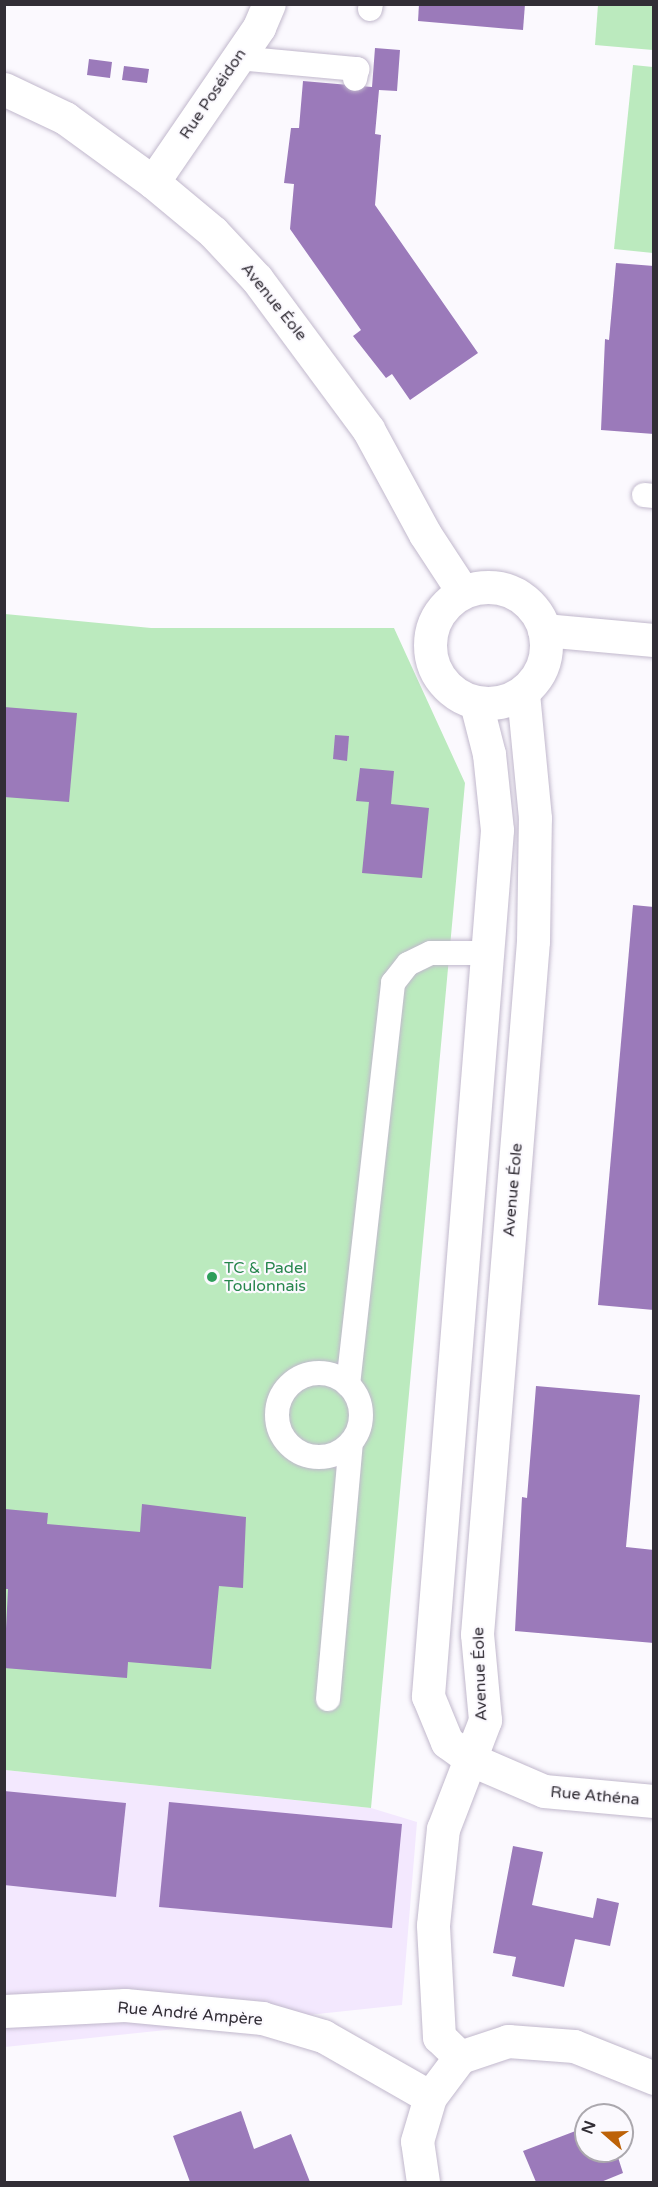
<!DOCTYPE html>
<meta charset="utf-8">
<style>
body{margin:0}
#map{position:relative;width:658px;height:2187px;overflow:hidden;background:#fbf9fe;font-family:"Varela Round",sans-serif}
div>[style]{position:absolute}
.built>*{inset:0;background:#f3e8fe}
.green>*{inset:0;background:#bbeabe}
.building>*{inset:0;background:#9b7aba}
.roads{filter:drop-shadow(0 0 2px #c1b8cc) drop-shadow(0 0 2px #c1b8cc)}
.lane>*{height:24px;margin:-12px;padding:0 12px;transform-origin:12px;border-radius:12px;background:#fff}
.lane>.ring{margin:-12px;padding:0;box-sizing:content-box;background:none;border:24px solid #fff;border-radius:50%}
.street>*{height:33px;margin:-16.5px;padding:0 16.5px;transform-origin:16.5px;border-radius:16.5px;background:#fff}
.street>.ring{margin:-16.5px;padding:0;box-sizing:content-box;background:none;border:33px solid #fff;border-radius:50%}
.dots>*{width:16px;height:16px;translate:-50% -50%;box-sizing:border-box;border:3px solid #fbf9fe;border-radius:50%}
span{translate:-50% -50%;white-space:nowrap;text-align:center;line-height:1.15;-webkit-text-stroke:4.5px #fbf9fe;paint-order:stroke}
.street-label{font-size:16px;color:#322e36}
.leisure-label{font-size:16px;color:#27864d}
.left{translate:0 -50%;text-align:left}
.frame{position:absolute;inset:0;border:6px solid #322e36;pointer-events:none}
.north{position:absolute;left:574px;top:2103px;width:60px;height:60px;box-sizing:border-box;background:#fbf9fe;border:2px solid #aba8ae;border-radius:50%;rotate:290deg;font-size:16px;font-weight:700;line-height:24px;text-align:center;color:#322e36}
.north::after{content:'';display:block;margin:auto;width:21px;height:27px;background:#bd6208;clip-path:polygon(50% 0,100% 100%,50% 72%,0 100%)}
</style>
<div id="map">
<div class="built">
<div style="clip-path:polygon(4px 1770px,371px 1808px,417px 1822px,402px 2005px,5px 2047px)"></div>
</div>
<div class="green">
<div style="clip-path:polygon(598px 5px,653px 5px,653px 50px,595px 45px)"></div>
<div style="clip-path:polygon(633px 65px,653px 67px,653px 253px,614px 249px)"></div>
<div style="clip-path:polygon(5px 614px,151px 628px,394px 628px,465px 783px,371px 1808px,5px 1770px)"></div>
</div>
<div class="building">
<div style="clip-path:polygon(419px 4px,525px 4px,523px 30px,418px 21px)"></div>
<div style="clip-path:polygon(375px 48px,400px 50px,397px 91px,379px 90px,375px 134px,381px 135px,375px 205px,478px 353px,410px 400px,392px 374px,386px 378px,353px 336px,361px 330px,290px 229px,294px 184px,284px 183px,291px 128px,299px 128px,303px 81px,372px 87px)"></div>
<div style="clip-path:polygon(89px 59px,112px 62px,110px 78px,87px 75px)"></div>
<div style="clip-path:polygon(124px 66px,149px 69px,147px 83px,122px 80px)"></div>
<div style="clip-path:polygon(616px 263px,654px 266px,654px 434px,601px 430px,605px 339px,609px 340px)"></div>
<div style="clip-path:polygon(4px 707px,77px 713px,69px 802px,4px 797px)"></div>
<div style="clip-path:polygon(335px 735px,349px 736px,347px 761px,333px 759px)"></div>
<div style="clip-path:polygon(360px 768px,394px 771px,391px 804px,429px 808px,422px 878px,362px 873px,369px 802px,356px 801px)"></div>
<div style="clip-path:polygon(633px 905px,654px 907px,654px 1310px,598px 1305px)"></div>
<div style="clip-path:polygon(536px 1386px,640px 1395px,626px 1547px,654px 1550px,654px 1643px,515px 1631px,522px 1497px,527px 1498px)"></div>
<div style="clip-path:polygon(142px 1504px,246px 1517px,243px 1588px,219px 1586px,211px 1669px,128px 1662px,127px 1678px,4px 1668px,8px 1589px,5px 1589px,5px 1509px,48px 1513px,47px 1524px,140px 1532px)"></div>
<div style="clip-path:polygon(4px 1791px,126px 1803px,116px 1897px,4px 1885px)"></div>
<div style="clip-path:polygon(169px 1802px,402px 1824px,392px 1928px,159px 1907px)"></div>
<div style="clip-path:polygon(513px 1846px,543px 1852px,532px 1905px,593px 1918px,597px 1898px,619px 1903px,610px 1946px,575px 1939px,564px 1987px,512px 1976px,516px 1957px,493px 1953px)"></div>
<div style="clip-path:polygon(241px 2111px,254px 2149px,291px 2134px,310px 2182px,190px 2182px,173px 2136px)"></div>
<div style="clip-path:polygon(586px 2127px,586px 2151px,616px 2151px,623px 2173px,601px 2182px,536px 2182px,523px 2151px)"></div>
</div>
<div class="roads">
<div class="lane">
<div style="left:370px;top:9px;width:5px;rotate:-79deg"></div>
<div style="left:238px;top:58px;width:120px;rotate:5.3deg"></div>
<div style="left:357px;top:69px;width:10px;rotate:101deg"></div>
<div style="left:644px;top:495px;width:10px;rotate:6deg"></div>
<div class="ring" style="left:277px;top:1373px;width:60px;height:60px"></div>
<div style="left:348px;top:1385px;width:405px;rotate:-83.6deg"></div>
<div style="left:393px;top:983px;width:24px;rotate:-52deg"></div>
<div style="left:408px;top:964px;width:25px;rotate:-26deg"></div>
<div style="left:431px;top:953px;width:56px"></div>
<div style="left:328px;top:1699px;width:257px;rotate:-84.9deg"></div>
</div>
<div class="street">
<div style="left:4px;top:89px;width:68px;rotate:25.4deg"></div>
<div style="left:65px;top:118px;width:109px;rotate:36deg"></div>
<div style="left:153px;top:182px;width:78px;rotate:39.8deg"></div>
<div style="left:213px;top:232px;width:64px;rotate:46.9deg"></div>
<div style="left:257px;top:279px;width:187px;rotate:53.5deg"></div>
<div style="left:368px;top:429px;width:119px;rotate:61.5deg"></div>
<div style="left:425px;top:534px;width:69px;rotate:56.8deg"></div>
<div style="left:153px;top:182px;width:188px;rotate:-55.6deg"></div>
<div style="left:259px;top:27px;width:25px;rotate:-67deg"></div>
<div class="ring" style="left:430px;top:587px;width:83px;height:83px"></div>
<div style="left:544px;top:630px;width:110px;rotate:5.2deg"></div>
<div style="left:476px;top:703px;width:53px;rotate:75.7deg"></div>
<div style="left:489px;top:754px;width:76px;rotate:84deg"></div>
<div style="left:497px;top:830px;width:869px;rotate:94.56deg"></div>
<div style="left:428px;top:1696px;width:50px;rotate:67.6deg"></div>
<div style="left:447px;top:1742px;width:31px;rotate:36deg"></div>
<div style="left:472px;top:1760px;width:78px;rotate:23.3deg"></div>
<div style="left:544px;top:1791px;width:110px;rotate:5.2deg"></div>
<div style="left:4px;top:2011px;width:121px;rotate:-2.8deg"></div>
<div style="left:125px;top:2005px;width:138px;rotate:5.4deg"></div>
<div style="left:262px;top:2018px;width:64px;rotate:16.4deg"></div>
<div style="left:323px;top:2036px;width:123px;rotate:29.7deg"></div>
<div style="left:460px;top:2057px;width:29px;rotate:-136deg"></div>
<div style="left:439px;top:2037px;width:112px;rotate:-93.1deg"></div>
<div style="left:433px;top:1925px;width:97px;rotate:-84.1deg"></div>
<div style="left:443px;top:1829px;width:117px;rotate:-68.9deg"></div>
<div style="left:485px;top:1720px;width:86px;rotate:-95.3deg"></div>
<div style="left:477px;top:1634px;width:695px;rotate:-85.38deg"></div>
<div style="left:533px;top:941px;width:123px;rotate:-89.1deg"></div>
<div style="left:535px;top:818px;width:126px;rotate:-95.5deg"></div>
<div style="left:423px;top:2182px;width:41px;rotate:-98.3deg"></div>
<div style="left:417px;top:2141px;width:46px;rotate:-73.5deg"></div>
<div style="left:430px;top:2097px;width:50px;rotate:-53.1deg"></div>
<div style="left:460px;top:2057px;width:51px;rotate:-18.4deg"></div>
<div style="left:508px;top:2041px;width:66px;rotate:4.3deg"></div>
<div style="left:574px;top:2046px;width:86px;rotate:21.8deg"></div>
</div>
</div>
<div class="dots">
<div style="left:212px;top:1277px;background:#2e9e5b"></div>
</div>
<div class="street-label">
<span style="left:213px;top:94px;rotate:-56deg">Rue Poséidon</span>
<span style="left:274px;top:302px;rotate:51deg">Avenue Éole</span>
<span style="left:513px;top:1190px;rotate:-85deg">Avenue Éole</span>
<span style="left:480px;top:1674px;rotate:-92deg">Avenue Éole</span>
<span style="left:595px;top:1796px;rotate:5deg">Rue Athéna</span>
<span style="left:190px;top:2014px;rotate:5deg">Rue André Ampère</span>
</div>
<div class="leisure-label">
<span class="left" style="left:224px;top:1277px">TC &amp; Padel<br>Toulonnais</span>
</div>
<div class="frame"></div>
<div class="north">N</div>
</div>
